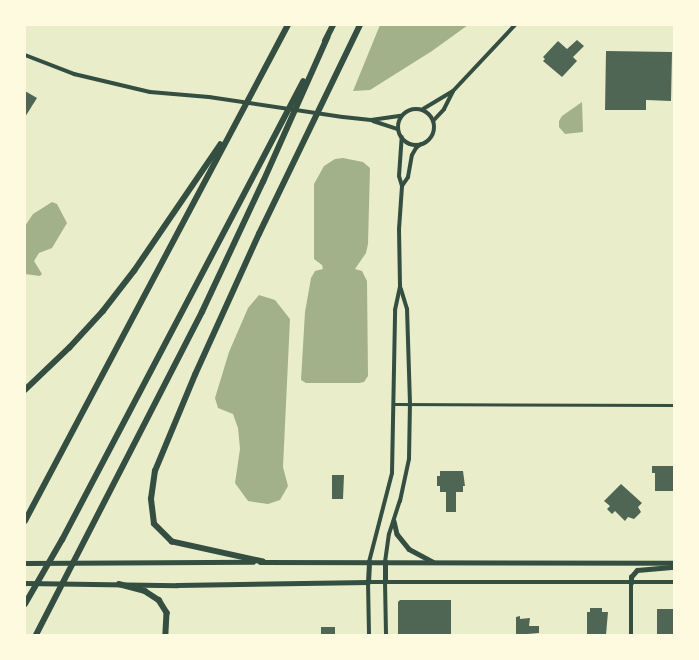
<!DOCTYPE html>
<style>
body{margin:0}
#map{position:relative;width:699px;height:660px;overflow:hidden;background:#e9edc9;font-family:"Noto Sans",sans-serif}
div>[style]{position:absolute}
.water>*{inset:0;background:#a3b18a}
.building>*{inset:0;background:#4f6655}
.minor>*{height:3px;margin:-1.5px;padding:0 1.5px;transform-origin:1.5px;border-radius:1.5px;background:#344e41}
.tertiary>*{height:4px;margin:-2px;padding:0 2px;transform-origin:2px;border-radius:2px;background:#344e41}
.tertiary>.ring{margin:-2px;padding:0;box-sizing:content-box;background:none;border:4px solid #344e41;border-radius:50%}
.secondary>*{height:4.5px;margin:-2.25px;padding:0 2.25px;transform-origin:2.25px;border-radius:2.25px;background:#344e41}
.motorway>*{height:5.5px;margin:-2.75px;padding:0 2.75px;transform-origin:2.75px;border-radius:2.75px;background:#344e41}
span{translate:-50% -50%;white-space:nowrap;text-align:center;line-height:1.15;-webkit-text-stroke:4px #fefae0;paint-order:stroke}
.frame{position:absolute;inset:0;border:26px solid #fefae0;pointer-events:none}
</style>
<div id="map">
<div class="water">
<div style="clip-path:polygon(380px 25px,468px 25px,432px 51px,370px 90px,353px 91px)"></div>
<div style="clip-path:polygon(582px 102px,583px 132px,565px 134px,559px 127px,559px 121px,562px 116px)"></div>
<div style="clip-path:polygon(343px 158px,363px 162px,370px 168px,368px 244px,366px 253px,355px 269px,362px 271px,367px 281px,368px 376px,364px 382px,359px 383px,306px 383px,301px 380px,305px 312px,311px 278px,315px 271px,323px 269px,322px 265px,314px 259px,314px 184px,324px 166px,335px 159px)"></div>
<div style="clip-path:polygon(52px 202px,57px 204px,67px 223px,52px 248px,39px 253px,34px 261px,42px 274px,40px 276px,25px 274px,25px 226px,33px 214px)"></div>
<div style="clip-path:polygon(259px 295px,275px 300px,290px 319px,283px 467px,288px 486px,280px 500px,268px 504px,248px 501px,235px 483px,240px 449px,238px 428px,233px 414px,218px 408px,215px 398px,229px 352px,248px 308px)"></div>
</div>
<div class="building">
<div style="clip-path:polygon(577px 40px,584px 46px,573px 57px,577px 61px,562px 77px,543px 61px,545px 59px,543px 57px,558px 41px,567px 49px)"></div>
<div style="clip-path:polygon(606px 51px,672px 52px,671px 101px,646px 100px,646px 110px,605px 110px)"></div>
<div style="clip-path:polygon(25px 91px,37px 98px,25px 117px)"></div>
<div style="clip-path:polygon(652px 466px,674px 466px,674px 491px,655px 491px,655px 473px,652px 473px)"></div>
<div style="clip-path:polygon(440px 471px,463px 471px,465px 486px,463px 486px,463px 492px,456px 492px,456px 512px,446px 512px,446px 492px,440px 492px,440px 486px,437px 486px,437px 476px,440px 476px)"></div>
<div style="clip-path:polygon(332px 475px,344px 475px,343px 499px,332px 499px)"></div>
<div style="clip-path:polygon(621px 484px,642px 503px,638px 507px,641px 512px,634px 519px,628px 517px,625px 521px,615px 511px,612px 514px,607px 509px,610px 506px,604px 501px)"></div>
<div style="clip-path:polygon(400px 600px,451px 600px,451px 635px,398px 635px,398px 602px)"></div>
<div style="clip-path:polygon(590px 608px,602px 608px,602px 612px,608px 612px,606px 635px,587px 635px,587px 612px,590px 612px)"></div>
<div style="clip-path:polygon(657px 609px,674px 609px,674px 635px,657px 635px)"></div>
<div style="clip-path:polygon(520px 616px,520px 619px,530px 618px,529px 626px,539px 626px,539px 633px,516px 635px,516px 617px)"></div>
<div style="clip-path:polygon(321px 627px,335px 627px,335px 635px,321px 635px)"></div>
</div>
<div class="minor">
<div style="left:395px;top:404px;width:279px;rotate:0.2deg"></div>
</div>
<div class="tertiary">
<div style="left:25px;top:55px;width:53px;rotate:21.2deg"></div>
<div style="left:74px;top:74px;width:78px;rotate:13.3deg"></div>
<div style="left:150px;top:92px;width:59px;rotate:4.8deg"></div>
<div style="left:209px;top:97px;width:135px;rotate:8.5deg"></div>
<div style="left:343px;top:117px;width:28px;rotate:6deg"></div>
<div style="left:371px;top:120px;width:30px;rotate:-8deg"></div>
<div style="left:423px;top:109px;width:35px;rotate:-31deg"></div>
<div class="ring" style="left:398px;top:109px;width:32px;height:32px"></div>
<div style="left:373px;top:121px;width:26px;rotate:18deg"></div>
<div style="left:433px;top:121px;width:16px;rotate:-47deg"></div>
<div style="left:444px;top:109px;width:20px;rotate:-63deg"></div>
<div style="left:453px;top:91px;width:91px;rotate:-46.8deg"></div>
<div style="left:402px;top:186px;width:11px;rotate:-56deg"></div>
<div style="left:408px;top:177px;width:22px;rotate:-80deg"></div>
<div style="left:412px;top:155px;width:8px;rotate:-60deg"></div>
<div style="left:416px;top:148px;width:6px;rotate:-39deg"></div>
<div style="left:369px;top:562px;width:92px;rotate:-75.5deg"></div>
<div style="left:392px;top:473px;width:163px;rotate:-88.9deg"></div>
<div style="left:395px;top:310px;width:25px;rotate:-78deg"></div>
<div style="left:400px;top:286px;width:57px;rotate:-91deg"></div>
<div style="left:399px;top:229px;width:43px;rotate:-86deg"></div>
<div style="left:402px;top:186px;width:10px;rotate:-107deg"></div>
<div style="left:399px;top:176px;width:39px;rotate:-86deg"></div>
<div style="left:385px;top:562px;width:28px;rotate:-82deg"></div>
<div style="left:389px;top:534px;width:35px;rotate:-72deg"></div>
<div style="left:400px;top:501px;width:43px;rotate:-77.9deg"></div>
<div style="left:409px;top:459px;width:55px;rotate:-89deg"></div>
<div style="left:410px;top:404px;width:95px;rotate:-91.8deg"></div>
<div style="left:407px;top:309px;width:21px;rotate:-107deg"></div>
<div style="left:368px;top:582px;width:53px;rotate:88.9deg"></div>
<div style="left:385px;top:582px;width:53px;rotate:88.9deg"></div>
<div style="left:631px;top:583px;width:52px;rotate:90deg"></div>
</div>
<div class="secondary">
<div style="left:394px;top:521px;width:13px;rotate:77deg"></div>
<div style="left:397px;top:534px;width:19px;rotate:51deg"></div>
<div style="left:409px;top:549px;width:27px;rotate:28deg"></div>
<div style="left:260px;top:562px;width:414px;rotate:0.1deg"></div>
<div style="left:25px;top:563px;width:228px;rotate:-0.3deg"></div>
<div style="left:368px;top:582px;width:20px;rotate:-87deg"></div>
<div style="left:385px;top:582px;width:20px;rotate:-90deg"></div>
<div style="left:25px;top:583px;width:152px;rotate:0.8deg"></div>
<div style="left:177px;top:585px;width:191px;rotate:-0.9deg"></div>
<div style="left:368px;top:582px;width:306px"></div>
<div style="left:631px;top:583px;width:6px;rotate:-90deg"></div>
<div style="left:631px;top:577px;width:9px;rotate:-49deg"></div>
<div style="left:637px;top:570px;width:37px;rotate:-5deg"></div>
</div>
<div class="motorway">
<div style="left:325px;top:41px;width:18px;rotate:-63deg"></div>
<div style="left:25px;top:390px;width:61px;rotate:-43.7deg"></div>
<div style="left:69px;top:348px;width:50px;rotate:-47.4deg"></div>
<div style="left:103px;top:311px;width:51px;rotate:-52.2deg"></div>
<div style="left:134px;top:271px;width:153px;rotate:-55.7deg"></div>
<div style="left:25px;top:521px;width:561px;rotate:-62.07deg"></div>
<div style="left:263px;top:562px;width:93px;rotate:-167.6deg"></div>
<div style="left:172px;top:542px;width:25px;rotate:-135deg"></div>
<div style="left:154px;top:524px;width:25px;rotate:-97deg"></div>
<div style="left:151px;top:499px;width:28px;rotate:-82deg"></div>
<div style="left:155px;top:471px;width:104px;rotate:-67.4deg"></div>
<div style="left:195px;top:375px;width:155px;rotate:-65.6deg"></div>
<div style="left:259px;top:234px;width:232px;rotate:-64.2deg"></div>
<div style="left:119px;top:584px;width:27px;rotate:15deg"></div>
<div style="left:145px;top:591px;width:17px;rotate:33deg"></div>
<div style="left:159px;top:600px;width:15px;rotate:58deg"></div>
<div style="left:167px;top:613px;width:22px;rotate:93deg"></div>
<div style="left:25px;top:604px;width:74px;rotate:-60deg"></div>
<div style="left:62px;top:540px;width:518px;rotate:-62.25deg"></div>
<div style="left:36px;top:635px;width:363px;rotate:-62.8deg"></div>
<div style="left:202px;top:312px;width:144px;rotate:-64.9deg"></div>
<div style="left:263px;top:182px;width:158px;rotate:-66deg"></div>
</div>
<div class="frame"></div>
</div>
